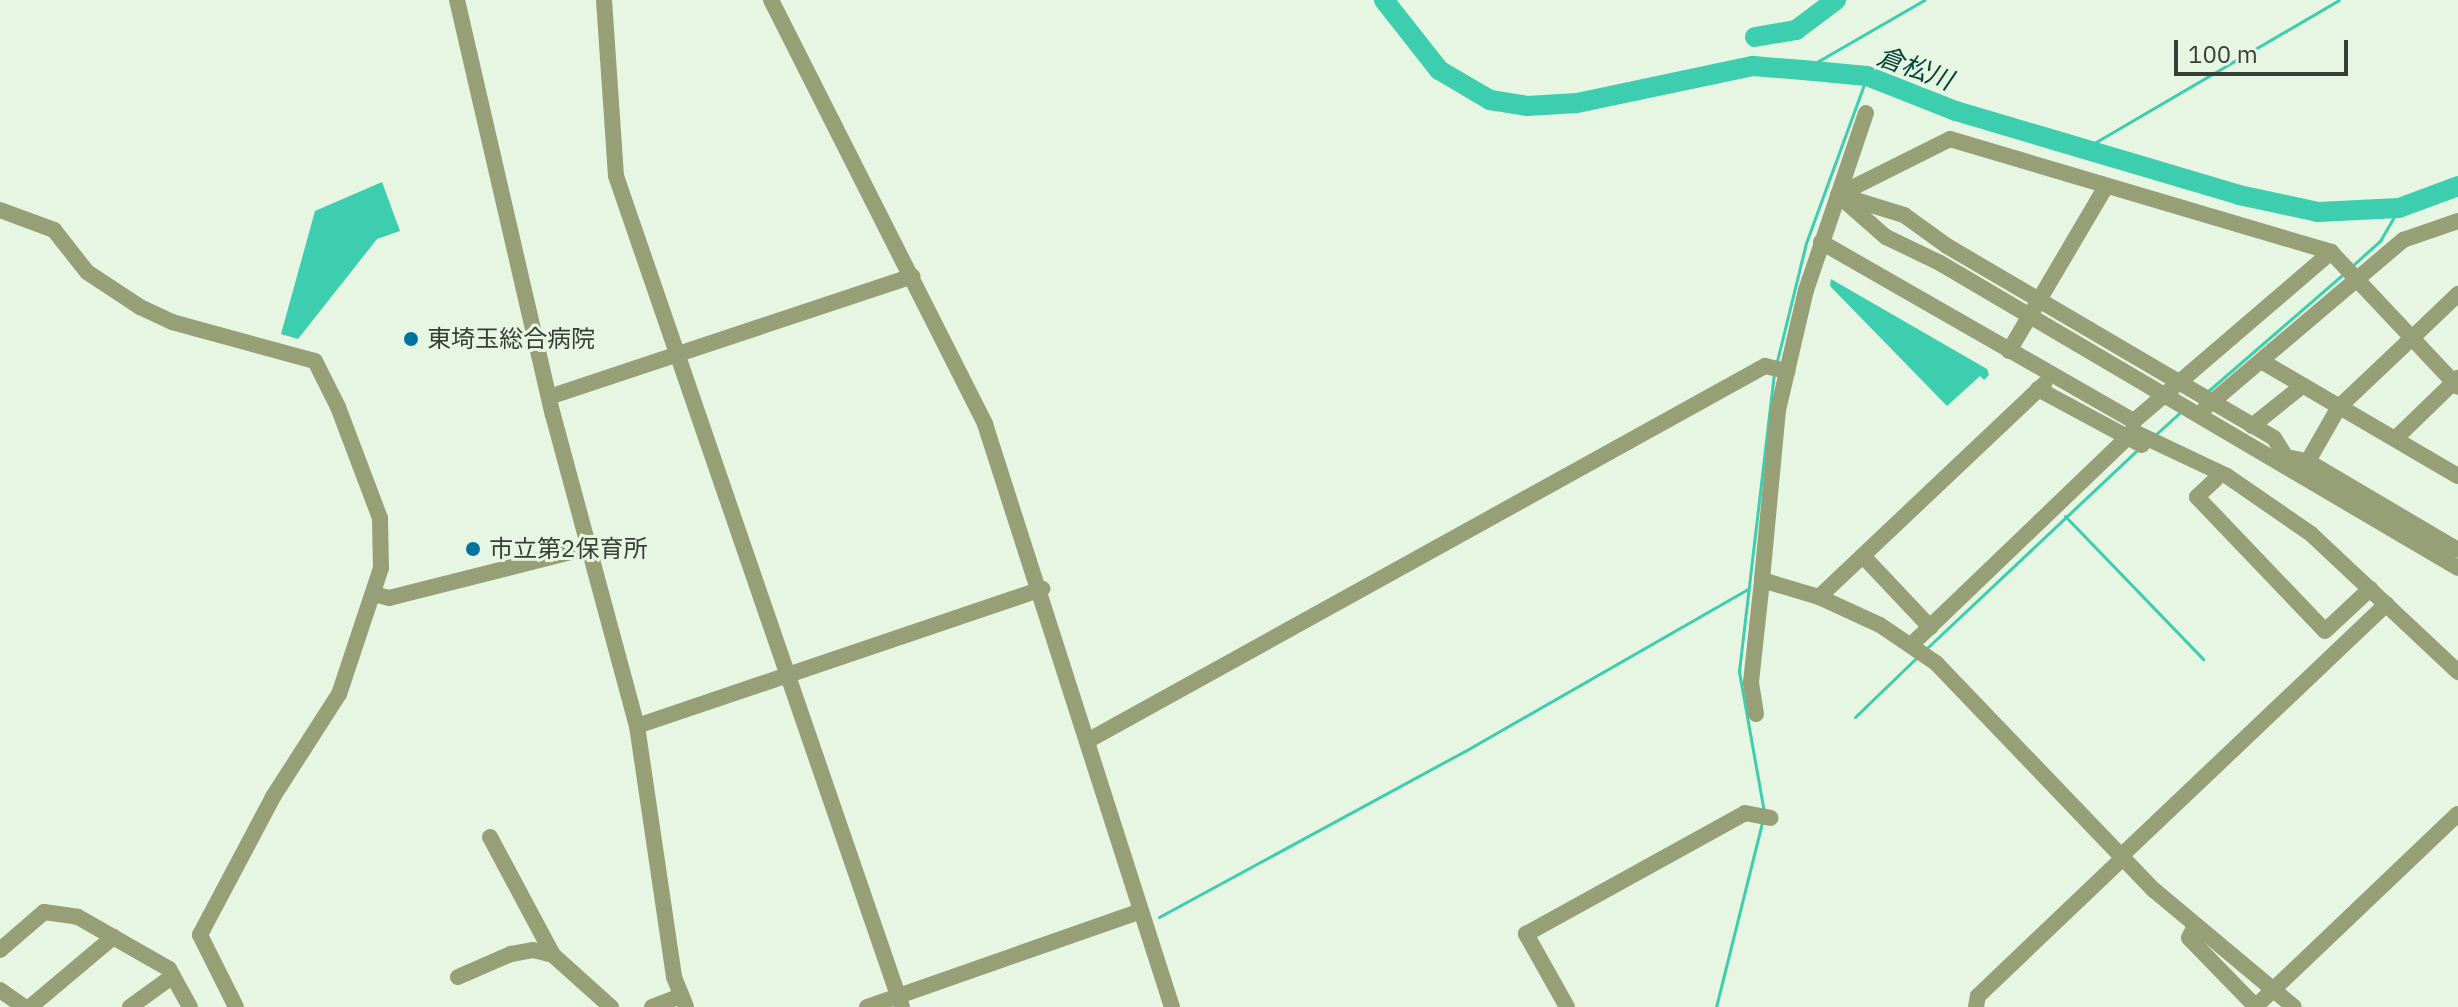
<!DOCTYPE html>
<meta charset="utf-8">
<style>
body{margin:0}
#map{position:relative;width:2458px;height:1007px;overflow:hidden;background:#e7f6e2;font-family:"IBM Plex Sans","Noto Sans JP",sans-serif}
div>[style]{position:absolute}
.water>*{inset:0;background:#3dcdaf}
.stream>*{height:3px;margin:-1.5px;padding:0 1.5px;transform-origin:1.5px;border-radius:1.5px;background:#3dcdaf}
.river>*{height:20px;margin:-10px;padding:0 10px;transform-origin:10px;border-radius:10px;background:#3dcdaf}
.minor>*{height:16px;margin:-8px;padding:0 8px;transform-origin:8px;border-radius:8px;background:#969f76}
.dots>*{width:22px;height:22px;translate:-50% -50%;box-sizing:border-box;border:4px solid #e7f6e2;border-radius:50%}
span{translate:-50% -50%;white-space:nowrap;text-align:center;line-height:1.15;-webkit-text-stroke:6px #e7f6e2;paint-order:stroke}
.poi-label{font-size:24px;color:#383d36}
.left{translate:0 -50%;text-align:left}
.water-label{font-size:26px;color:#064539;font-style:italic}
.scale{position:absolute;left:2174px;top:40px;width:174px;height:36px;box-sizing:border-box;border:4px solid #383d36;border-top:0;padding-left:10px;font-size:24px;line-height:28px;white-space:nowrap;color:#383d36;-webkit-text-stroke:6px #e7f6e2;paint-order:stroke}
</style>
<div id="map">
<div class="water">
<div style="clip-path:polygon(382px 182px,400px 231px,377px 239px,298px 339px,281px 334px,315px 211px)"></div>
<div style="clip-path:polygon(1831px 279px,1987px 369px,1989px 375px,1984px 380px,1980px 376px,1947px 406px,1830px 286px)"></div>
</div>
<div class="stream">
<div style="left:1803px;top:70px;width:140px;rotate:-30deg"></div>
<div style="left:2084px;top:149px;width:295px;rotate:-30.3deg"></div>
<div style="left:2352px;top:266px;width:38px;rotate:-42deg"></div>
<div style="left:2380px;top:241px;width:38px;rotate:-60deg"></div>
<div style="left:1777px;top:361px;width:122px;rotate:-76.2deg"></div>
<div style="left:1806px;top:243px;width:178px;rotate:-69.9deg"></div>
<div style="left:2207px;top:392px;width:180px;rotate:-40.9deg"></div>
<div style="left:2155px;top:435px;width:36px;rotate:-42deg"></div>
<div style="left:2065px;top:516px;width:199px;rotate:46deg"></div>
<div style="left:1927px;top:648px;width:289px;rotate:-43.3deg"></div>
<div style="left:1855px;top:717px;width:85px;rotate:-44deg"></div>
<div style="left:1764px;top:812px;width:143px;rotate:-100.1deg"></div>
<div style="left:1739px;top:671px;width:300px;rotate:-83.3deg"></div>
<div style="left:1159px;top:917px;width:348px;rotate:-28.5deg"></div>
<div style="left:1465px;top:751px;width:326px;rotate:-29.8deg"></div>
<div style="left:1716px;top:1007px;width:190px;rotate:-76deg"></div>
</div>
<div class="river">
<div style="left:1384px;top:0;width:89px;rotate:51.8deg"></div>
<div style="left:1439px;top:70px;width:59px;rotate:30.5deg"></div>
<div style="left:1490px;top:100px;width:37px;rotate:9deg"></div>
<div style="left:1527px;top:106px;width:50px;rotate:-3.4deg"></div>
<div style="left:1577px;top:103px;width:180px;rotate:-11.9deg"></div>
<div style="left:1753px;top:66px;width:50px;rotate:4.6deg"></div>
<div style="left:1803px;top:70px;width:64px;rotate:5.4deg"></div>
<div style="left:1867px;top:76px;width:96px;rotate:21.5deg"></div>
<div style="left:1956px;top:111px;width:295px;rotate:16.5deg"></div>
<div style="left:2239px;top:195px;width:81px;rotate:12.1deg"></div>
<div style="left:2318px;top:212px;width:81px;rotate:-2.8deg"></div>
<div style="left:2399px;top:208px;width:63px;rotate:-20.4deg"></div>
<div style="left:1755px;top:37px;width:42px;rotate:-9.7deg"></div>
<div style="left:1796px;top:30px;width:50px;rotate:-36.9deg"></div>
</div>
<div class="minor">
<div style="left:457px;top:0;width:426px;rotate:77deg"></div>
<div style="left:553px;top:415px;width:322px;rotate:74.9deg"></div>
<div style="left:637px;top:726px;width:254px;rotate:81.6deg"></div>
<div style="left:674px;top:977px;width:32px;rotate:68deg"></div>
<div style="left:604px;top:0;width:176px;rotate:86.1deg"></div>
<div style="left:616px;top:176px;width:879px;rotate:71.01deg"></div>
<div style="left:771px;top:0;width:475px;rotate:63.2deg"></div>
<div style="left:985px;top:424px;width:612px;rotate:72.22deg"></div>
<div style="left:1866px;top:113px;width:187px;rotate:108.7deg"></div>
<div style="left:1806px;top:290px;width:123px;rotate:103.1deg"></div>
<div style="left:1778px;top:410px;width:171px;rotate:95.4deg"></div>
<div style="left:1762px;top:580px;width:59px;rotate:16.6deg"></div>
<div style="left:1819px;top:597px;width:67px;rotate:24.7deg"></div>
<div style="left:1880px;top:625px;width:68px;rotate:34.2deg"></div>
<div style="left:1936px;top:663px;width:315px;rotate:46.2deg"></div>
<div style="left:2154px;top:890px;width:182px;rotate:39.9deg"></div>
<div style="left:1838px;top:195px;width:64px;rotate:41.2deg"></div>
<div style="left:1886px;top:237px;width:60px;rotate:25.7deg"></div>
<div style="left:1940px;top:263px;width:601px;rotate:30.49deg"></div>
<div style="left:1838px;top:195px;width:125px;rotate:-26.6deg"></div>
<div style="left:1950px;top:139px;width:397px;rotate:16.5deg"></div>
<div style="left:2331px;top:252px;width:118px;rotate:46.7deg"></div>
<div style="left:2412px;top:338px;width:64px;rotate:-43.7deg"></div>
<div style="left:1839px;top:195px;width:68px;rotate:17.1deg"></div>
<div style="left:1904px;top:215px;width:53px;rotate:35.8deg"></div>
<div style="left:1947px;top:246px;width:379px;rotate:30.4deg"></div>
<div style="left:2274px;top:438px;width:22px;rotate:58deg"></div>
<div style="left:2286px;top:457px;width:21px;rotate:11deg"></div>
<div style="left:2307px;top:461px;width:175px;rotate:30.5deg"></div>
<div style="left:0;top:210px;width:58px;rotate:20.3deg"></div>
<div style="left:54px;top:230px;width:53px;rotate:51.8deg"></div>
<div style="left:87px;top:272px;width:64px;rotate:33.4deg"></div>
<div style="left:140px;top:307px;width:35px;rotate:25deg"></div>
<div style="left:172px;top:322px;width:148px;rotate:15.3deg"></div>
<div style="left:315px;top:361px;width:51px;rotate:63.4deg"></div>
<div style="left:338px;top:407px;width:119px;rotate:69.3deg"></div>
<div style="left:380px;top:518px;width:50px;rotate:88.9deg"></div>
<div style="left:381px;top:568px;width:133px;rotate:108.4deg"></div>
<div style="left:339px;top:694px;width:122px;rotate:122.7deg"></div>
<div style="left:273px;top:797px;width:156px;rotate:117.9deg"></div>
<div style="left:200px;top:935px;width:80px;rotate:63.4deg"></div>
<div style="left:1821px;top:242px;width:361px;rotate:29.8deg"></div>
<div style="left:2134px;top:421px;width:260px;rotate:-40.6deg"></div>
<div style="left:2009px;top:351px;width:189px;rotate:-59.5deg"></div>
<div style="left:2261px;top:361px;width:228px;rotate:30.3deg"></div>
<div style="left:2038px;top:389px;width:118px;rotate:28.3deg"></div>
<div style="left:549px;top:397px;width:383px;rotate:-18.4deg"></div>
<div style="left:2205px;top:408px;width:260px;rotate:-40.3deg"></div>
<div style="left:2403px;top:240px;width:58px;rotate:-19.1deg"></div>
<div style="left:2252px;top:426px;width:64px;rotate:-38.7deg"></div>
<div style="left:2132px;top:431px;width:105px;rotate:25.3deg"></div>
<div style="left:2227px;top:476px;width:102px;rotate:34.6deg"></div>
<div style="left:2311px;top:534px;width:202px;rotate:43.2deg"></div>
<div style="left:2395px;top:439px;width:88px;rotate:-44.1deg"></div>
<div style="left:2304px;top:468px;width:70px;rotate:-60.2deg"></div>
<div style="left:2339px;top:407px;width:100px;rotate:-43.4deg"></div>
<div style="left:2412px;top:338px;width:67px;rotate:46.8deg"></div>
<div style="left:2216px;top:479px;width:26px;rotate:137deg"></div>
<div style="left:2197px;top:497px;width:185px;rotate:46.3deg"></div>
<div style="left:2325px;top:631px;width:62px;rotate:-43deg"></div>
<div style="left:1863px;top:556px;width:98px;rotate:46.7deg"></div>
<div style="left:374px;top:594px;width:16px;rotate:15deg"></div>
<div style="left:389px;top:598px;width:204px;rotate:-14.2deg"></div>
<div style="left:1819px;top:597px;width:310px;rotate:-43.4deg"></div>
<div style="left:1912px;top:644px;width:305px;rotate:-43.8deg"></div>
<div style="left:1756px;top:714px;width:32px;rotate:-99deg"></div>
<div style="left:1751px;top:682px;width:103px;rotate:-83.8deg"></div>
<div style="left:637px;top:726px;width:428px;rotate:-18.7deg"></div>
<div style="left:1089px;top:740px;width:773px;rotate:-28.95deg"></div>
<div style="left:1765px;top:366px;width:23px;rotate:13deg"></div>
<div style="left:490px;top:837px;width:134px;rotate:61.9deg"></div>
<div style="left:2121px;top:856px;width:366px;rotate:-43.5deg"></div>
<div style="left:2195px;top:926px;width:13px;rotate:117deg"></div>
<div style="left:2189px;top:938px;width:96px;rotate:45.8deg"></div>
<div style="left:0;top:950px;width:58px;rotate:-40.8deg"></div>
<div style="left:44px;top:912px;width:34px;rotate:8deg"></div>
<div style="left:78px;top:917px;width:105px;rotate:29.7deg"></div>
<div style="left:169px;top:969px;width:43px;rotate:61.1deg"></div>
<div style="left:458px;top:977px;width:58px;rotate:-23.5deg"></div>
<div style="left:511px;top:954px;width:22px;rotate:-10deg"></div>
<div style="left:533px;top:950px;width:21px;rotate:14deg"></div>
<div style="left:553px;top:955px;width:78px;rotate:41.9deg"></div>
<div style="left:0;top:990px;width:29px;rotate:35deg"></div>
<div style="left:30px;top:1007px;width:109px;rotate:-40.1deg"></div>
<div style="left:130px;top:1007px;width:53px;rotate:-35.8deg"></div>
<div style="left:652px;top:1007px;width:31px;rotate:-21deg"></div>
<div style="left:867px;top:1007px;width:290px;rotate:-19.3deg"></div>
<div style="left:1567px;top:1007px;width:84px;rotate:-119.3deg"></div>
<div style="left:1526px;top:934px;width:250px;rotate:-28.9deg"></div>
<div style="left:1745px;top:813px;width:26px;rotate:11deg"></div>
<div style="left:1976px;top:1007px;width:11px;rotate:-80deg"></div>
<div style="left:1978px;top:996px;width:200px;rotate:-43.6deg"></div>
<div style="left:2255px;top:1007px;width:280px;rotate:-43.6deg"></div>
</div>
<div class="dots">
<div style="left:411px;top:339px;background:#01749e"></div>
<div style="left:473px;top:549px;background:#01749e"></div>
</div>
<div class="poi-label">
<span class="left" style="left:427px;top:339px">東埼玉総合病院</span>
<span class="left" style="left:489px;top:549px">市立第2保育所</span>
</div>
<div class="water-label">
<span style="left:1915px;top:68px;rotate:20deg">倉松川</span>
</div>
<div class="scale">100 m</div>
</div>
